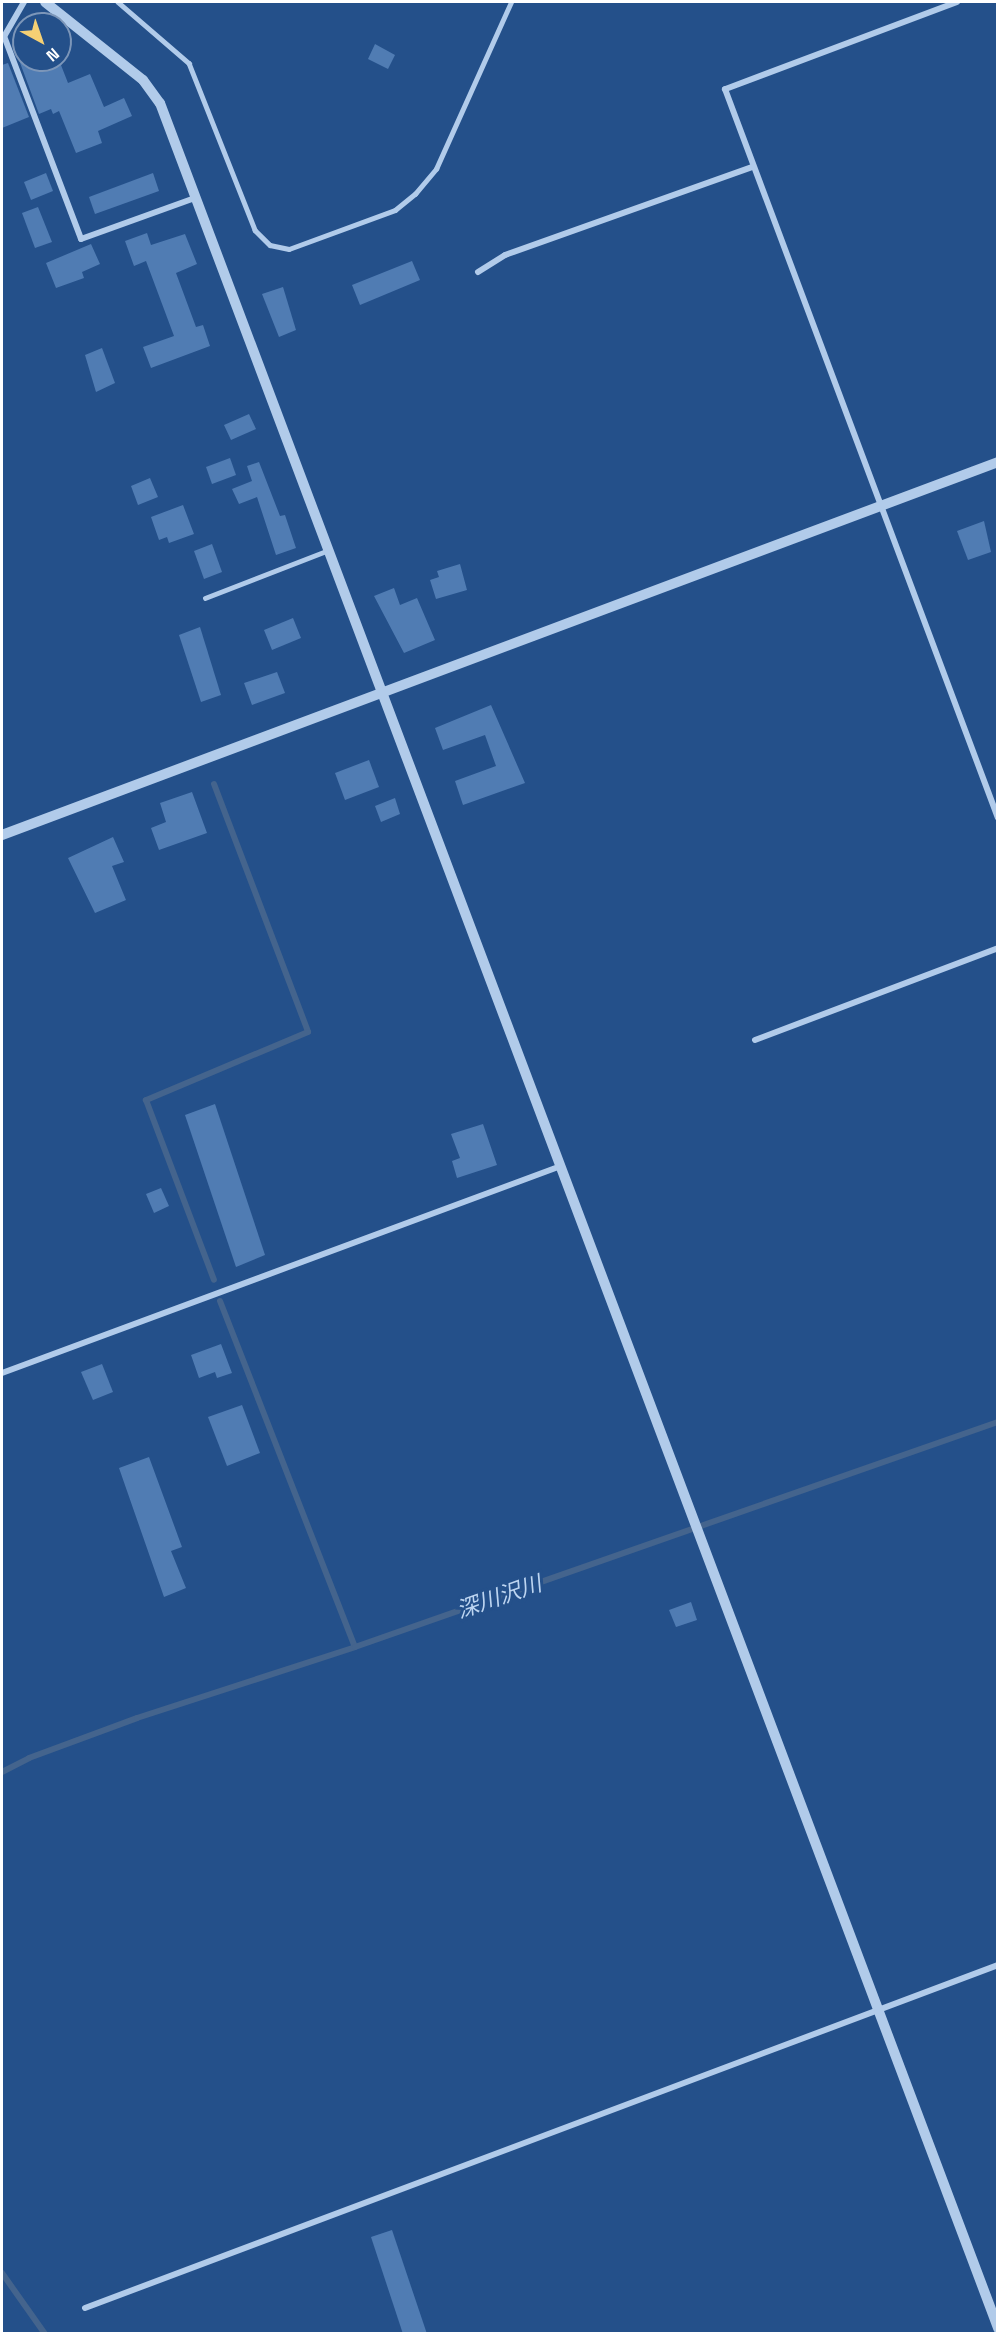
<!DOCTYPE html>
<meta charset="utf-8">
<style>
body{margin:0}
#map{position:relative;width:999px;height:2335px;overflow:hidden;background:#24508a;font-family:"Space Grotesk","Noto Sans JP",sans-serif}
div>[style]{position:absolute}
.stream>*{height:6px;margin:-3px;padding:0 3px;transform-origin:3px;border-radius:3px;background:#44648d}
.building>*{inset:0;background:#507cb3}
.service>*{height:4.5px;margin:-2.25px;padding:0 2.25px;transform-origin:2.25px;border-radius:2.25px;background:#b1cbea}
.minor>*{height:6px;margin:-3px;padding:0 3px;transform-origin:3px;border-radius:3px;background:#b1cbea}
.tertiary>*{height:10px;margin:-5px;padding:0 5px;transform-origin:5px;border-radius:5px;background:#b1cbea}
span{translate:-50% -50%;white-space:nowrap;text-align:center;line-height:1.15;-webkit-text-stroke:6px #24508a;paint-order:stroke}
.water-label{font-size:22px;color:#bdd5f1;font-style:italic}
.frame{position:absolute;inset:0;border:3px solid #fff;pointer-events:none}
.north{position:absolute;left:12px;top:12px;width:60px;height:60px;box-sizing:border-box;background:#24508a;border:2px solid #7c96b9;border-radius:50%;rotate:140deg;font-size:16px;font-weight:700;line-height:24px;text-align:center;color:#fff}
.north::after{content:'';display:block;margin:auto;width:21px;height:27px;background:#f5d074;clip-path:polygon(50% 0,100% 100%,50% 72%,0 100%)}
</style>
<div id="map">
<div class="stream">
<div style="left:214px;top:784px;width:265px;rotate:69.2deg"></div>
<div style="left:308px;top:1032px;width:176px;rotate:157.2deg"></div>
<div style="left:146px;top:1100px;width:192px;rotate:69.3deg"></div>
<div style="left:220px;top:1301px;width:371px;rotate:68.7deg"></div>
<div style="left:2px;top:1772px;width:30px;rotate:-27deg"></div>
<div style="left:29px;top:1758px;width:115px;rotate:-20.3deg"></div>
<div style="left:137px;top:1718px;width:229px;rotate:-18deg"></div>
<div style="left:355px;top:1647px;width:681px;rotate:-19.29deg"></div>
<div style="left:2px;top:2273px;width:75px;rotate:54.8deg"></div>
</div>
<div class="building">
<div style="clip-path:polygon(375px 44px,395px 55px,388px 69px,368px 59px)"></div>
<div style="clip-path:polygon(19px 60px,59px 60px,68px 83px,90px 74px,104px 107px,124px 98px,132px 116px,98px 131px,102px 143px,76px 153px,59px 111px,53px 114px,51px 109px,39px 114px)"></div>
<div style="clip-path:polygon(8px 63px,29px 117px,2px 128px,2px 65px)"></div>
<div style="clip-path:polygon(46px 173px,53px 191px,31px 200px,24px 182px)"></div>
<div style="clip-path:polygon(153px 173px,159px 191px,95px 214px,89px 197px)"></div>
<div style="clip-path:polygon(38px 207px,52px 242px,35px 248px,22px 213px)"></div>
<div style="clip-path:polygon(147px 233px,151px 245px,185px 234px,197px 264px,176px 273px,196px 327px,203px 325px,210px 346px,151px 368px,143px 347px,174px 336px,146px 261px,134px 266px,125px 241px)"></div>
<div style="clip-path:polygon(91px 244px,100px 264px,82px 272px,84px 278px,56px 288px,46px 263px)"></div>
<div style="clip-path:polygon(412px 261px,420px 280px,360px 305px,352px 285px)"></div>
<div style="clip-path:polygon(283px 287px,296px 330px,279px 337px,262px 294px)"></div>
<div style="clip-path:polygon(102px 348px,115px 383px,96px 392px,85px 355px)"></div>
<div style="clip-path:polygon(249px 414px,256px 429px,231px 440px,224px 425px)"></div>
<div style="clip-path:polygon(230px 458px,236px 475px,212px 484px,206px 467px)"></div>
<div style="clip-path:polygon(259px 462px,280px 516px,285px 515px,296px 548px,276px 555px,257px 497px,239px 504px,232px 489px,252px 481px,247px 466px)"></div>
<div style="clip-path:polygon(150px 478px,158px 497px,138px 505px,131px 486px)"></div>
<div style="clip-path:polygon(183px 505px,194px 534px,169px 543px,167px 537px,159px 540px,151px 517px)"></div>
<div style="clip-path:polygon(984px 521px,991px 552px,968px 560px,957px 531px)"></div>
<div style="clip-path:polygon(212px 544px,222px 572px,204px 579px,194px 551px)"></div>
<div style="clip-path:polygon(460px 564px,467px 590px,436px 599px,430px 580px,439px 577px,437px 571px)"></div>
<div style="clip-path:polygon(394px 588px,400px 605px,417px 598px,435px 640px,404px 653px,374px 596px)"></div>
<div style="clip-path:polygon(293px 618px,301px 638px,272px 650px,264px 630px)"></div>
<div style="clip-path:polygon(200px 627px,221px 695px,201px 702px,179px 635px)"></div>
<div style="clip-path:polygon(277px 672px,285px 693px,252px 705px,244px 683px)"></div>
<div style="clip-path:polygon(491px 705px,525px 783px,463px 805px,455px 781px,496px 766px,485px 735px,443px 750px,435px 728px)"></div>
<div style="clip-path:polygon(369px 760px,379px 787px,345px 800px,335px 773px)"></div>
<div style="clip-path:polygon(192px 792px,207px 833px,159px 850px,151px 828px,166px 822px,160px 803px)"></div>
<div style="clip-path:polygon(395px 798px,400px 814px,381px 822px,375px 806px)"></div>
<div style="clip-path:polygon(113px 837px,124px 862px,112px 866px,126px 900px,95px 913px,68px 858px)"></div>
<div style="clip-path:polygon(215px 1104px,265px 1255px,236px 1267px,185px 1115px)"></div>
<div style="clip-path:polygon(483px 1124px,497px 1165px,457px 1178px,452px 1161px,460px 1158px,451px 1134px)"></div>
<div style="clip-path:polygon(161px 1188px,169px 1206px,154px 1213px,146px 1194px)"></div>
<div style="clip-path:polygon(221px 1344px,232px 1373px,217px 1378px,215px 1372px,199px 1378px,191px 1355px)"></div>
<div style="clip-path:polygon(102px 1364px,113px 1392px,93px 1400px,81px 1372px)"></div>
<div style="clip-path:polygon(242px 1405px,260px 1453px,227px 1466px,208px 1417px)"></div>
<div style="clip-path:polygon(149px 1457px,182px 1547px,171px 1551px,186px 1588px,164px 1597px,119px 1468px)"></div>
<div style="clip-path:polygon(691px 1602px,697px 1620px,676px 1627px,669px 1610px)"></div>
<div style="clip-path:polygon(392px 2230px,427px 2334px,403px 2334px,371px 2237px)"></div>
</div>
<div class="service">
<div style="left:118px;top:2px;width:94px;rotate:40.7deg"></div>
<div style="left:189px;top:63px;width:180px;rotate:68.4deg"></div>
<div style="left:255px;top:230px;width:21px;rotate:45deg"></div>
<div style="left:270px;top:245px;width:19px;rotate:12deg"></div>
<div style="left:289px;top:249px;width:113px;rotate:-20.2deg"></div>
<div style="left:395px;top:210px;width:26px;rotate:-39deg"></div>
<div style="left:415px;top:194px;width:33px;rotate:-50deg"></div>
<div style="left:436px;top:169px;width:183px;rotate:-65.8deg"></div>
<div style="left:205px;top:598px;width:133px;rotate:-21.2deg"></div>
</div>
<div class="minor">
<div style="left:24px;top:2px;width:39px;rotate:120deg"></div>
<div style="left:4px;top:36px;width:217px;rotate:69.2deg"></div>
<div style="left:81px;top:239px;width:121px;rotate:-19.8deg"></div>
<div style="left:957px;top:2px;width:248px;rotate:159.4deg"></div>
<div style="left:725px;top:89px;width:778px;rotate:69.47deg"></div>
<div style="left:478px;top:272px;width:32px;rotate:-32deg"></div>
<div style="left:505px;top:255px;width:262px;rotate:-19.6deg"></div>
<div style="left:755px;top:1040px;width:260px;rotate:-20.7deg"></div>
<div style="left:2px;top:1373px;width:596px;rotate:-20.32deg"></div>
<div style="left:85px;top:2308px;width:975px;rotate:-20.59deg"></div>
</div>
<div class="tertiary">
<div style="left:45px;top:2px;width:125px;rotate:38.5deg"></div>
<div style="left:143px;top:80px;width:29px;rotate:54deg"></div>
<div style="left:160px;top:103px;width:2378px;rotate:69.36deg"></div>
<div style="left:2px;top:835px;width:1064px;rotate:-20.53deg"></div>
</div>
<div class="water-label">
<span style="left:499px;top:1597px;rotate:-19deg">深川沢川</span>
</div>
<div class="frame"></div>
<div class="north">N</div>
</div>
